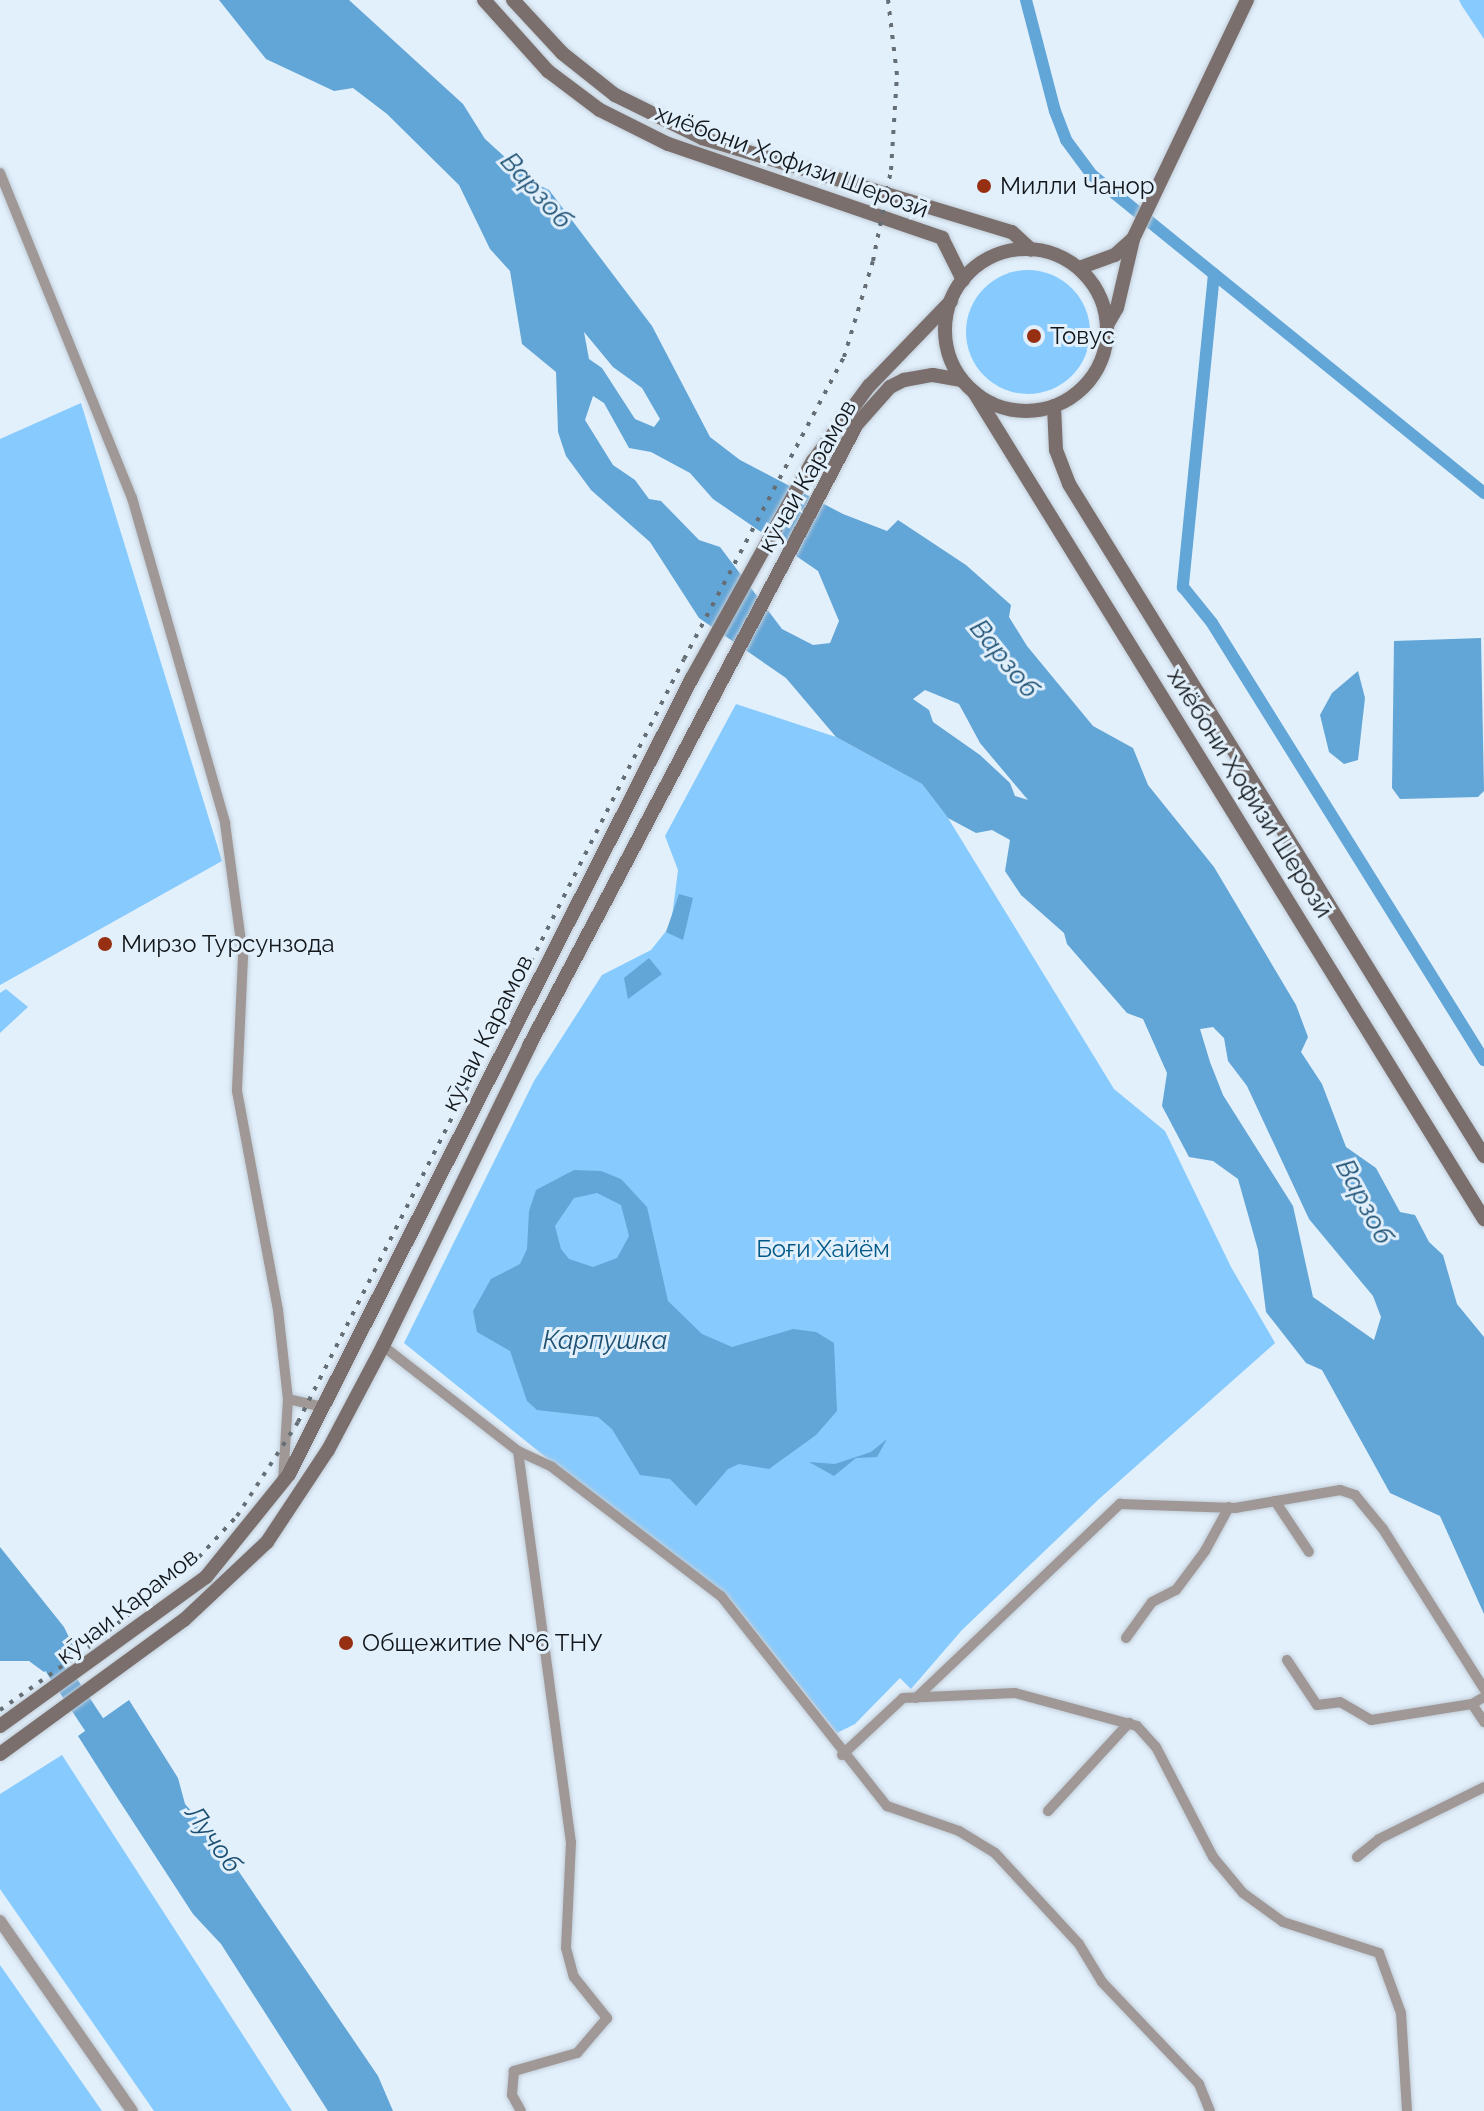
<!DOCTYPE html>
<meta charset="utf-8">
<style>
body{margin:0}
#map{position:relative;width:1484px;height:2111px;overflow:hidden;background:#e2f0fc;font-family:Raleway,sans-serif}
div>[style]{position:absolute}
.green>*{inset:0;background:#87cafd}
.round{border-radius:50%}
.water>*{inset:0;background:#62a5d7}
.canal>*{height:12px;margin:-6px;padding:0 6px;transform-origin:6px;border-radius:6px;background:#62a5d7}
.river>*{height:22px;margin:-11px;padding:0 11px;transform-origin:11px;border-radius:11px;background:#62a5d7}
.roads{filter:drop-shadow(0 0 2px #c1cdd8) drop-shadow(0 0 2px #c1cdd8)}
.minor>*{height:10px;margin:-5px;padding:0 5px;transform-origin:5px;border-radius:5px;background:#a09896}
.tertiary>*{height:12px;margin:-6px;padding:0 6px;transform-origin:6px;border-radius:6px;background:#a09896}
.secondary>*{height:14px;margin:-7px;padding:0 7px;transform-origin:7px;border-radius:7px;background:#7a6f6c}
.secondary>.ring{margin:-7px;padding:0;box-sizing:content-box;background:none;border:14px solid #7a6f6c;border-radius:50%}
.rail>*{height:4px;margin-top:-2px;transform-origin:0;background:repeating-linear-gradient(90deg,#656e75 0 4px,transparent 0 12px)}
.dots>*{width:22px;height:22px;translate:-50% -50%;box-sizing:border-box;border:4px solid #e2f0fc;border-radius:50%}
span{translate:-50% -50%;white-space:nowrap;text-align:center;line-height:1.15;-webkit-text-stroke:6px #e2f0fc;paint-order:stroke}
.street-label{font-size:24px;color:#12171b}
.poi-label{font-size:24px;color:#12171b}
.left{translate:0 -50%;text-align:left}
.park-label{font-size:24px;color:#035988}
.water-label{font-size:26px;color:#1d4f71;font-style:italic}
</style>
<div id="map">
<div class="green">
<div style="clip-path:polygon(1459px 0,1484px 0,1484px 39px,1462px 6px)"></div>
<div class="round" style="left:966px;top:270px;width:124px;height:124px"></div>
<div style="clip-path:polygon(81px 403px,222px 861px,0 985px,0 439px)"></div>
<div style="clip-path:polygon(736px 704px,836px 737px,922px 784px,948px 818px,1114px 1089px,1165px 1131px,1231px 1267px,1275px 1343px,1099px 1499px,962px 1630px,911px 1689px,900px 1678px,855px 1724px,837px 1733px,728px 1596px,681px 1566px,404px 1343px,534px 1081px,602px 975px,651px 950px,671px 925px,678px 870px,665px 836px)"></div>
<div style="clip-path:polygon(6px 989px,28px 1007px,0 1033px,0 993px)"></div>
<div style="clip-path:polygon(62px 1755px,292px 2111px,154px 2111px,0 1889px,0 1794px)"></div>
<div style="clip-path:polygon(0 1965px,102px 2111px,0 2111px)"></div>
</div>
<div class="water">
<div style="clip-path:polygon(evenodd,219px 0,349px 0,463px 104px,485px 139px,532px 182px,549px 190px,652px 326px,710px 437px,740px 460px,843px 514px,887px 531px,898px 520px,966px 565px,1011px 605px,1009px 617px,1027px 646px,1093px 726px,1133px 748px,1148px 785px,1214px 867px,1296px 1005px,1308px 1037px,1301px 1052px,1322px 1084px,1346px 1147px,1376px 1168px,1400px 1212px,1415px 1215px,1429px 1242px,1443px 1255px,1457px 1304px,1484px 1337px,1484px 1614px,1440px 1516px,1390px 1493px,1322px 1370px,1306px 1363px,1266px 1312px,1258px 1250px,1238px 1179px,1213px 1161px,1189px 1157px,1162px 1106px,1167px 1073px,1143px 1019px,1127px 1013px,1067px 944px,1064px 933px,1021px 895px,1005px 871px,1010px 840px,992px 830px,976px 833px,948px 818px,922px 784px,836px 737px,786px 678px,699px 618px,650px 542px,591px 490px,566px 456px,558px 432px,556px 372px,522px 344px,510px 271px,490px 249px,459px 185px,387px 114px,353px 88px,334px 91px,266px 59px,219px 0,584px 332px,613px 367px,642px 388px,660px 419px,654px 427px,635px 419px,602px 368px,589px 359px,584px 332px,219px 0,593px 396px,604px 403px,629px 448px,651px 452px,690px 473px,713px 499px,818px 571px,839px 621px,830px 643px,813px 645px,782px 629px,720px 547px,699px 540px,661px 501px,649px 499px,635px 480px,613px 465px,585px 420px,593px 396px,219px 0,925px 690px,959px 704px,980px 743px,1028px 800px,1015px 796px,1010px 783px,980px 755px,933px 722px,929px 710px,913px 699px,925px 690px,219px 0,1213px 1027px,1224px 1038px,1228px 1061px,1247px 1086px,1309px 1219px,1373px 1296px,1381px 1317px,1374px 1340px,1313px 1297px,1293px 1206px,1223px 1095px,1210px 1062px,1200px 1029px,1213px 1027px)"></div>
<div style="clip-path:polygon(1481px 638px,1484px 791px,1478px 797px,1400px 799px,1392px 788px,1394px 641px)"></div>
<div style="clip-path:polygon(1358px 671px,1365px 698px,1358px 760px,1344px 764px,1329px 752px,1320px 715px,1332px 693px)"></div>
<div style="clip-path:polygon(679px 894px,693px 898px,683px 940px,666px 932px)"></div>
<div style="clip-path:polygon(649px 958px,662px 974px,628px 999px,624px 978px)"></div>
<div style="clip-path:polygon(evenodd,574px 1170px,601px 1171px,621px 1179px,647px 1207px,668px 1301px,702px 1334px,732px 1347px,793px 1329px,816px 1332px,834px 1343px,837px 1411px,816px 1435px,769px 1469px,739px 1464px,728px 1469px,696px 1506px,670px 1479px,640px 1475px,612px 1429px,598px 1417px,537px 1410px,527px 1401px,510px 1351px,477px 1332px,473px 1311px,491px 1279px,520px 1264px,527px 1249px,529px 1211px,536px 1190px,574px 1170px,597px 1193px,621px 1205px,629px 1236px,617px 1258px,593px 1267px,569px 1259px,561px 1249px,555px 1226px,574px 1198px,597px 1193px)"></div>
<div style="clip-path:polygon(887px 1439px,877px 1457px,856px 1458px,834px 1476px,809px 1462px,835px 1464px,871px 1452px)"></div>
<div style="clip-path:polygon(0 1547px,64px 1627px,75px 1650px,44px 1672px,29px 1661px,0 1661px)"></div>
<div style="clip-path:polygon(129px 1700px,178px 1778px,185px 1804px,218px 1841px,378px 2076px,393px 2111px,328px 2111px,221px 1944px,193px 1914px,111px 1788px,78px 1736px)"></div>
</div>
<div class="canal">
<div style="left:1026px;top:0;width:115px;rotate:75.4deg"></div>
<div style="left:1055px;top:111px;width:31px;rotate:69deg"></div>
<div style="left:1066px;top:140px;width:44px;rotate:53.4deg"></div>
<div style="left:1092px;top:175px;width:505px;rotate:39.05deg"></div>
<div style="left:1214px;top:274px;width:315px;rotate:95.7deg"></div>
<div style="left:1183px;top:587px;width:46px;rotate:51.1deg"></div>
<div style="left:1212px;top:623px;width:515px;rotate:58.1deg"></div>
</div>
<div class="river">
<div style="left:0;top:1609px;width:36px;rotate:32deg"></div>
<div style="left:30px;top:1628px;width:143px;rotate:56.4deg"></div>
</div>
<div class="roads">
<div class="minor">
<div style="left:0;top:173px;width:351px;rotate:67.9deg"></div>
<div style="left:132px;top:498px;width:338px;rotate:74deg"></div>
<div style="left:225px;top:823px;width:135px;rotate:82.3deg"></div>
<div style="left:243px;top:957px;width:134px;rotate:92.6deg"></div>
<div style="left:237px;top:1091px;width:223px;rotate:79.4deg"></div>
<div style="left:278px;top:1310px;width:90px;rotate:83.6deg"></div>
<div style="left:288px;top:1399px;width:81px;rotate:93.5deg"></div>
<div style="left:383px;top:1346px;width:171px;rotate:37.9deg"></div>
<div style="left:518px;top:1451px;width:38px;rotate:25deg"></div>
<div style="left:552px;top:1467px;width:213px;rotate:37.4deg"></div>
<div style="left:721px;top:1596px;width:268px;rotate:51.7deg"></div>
<div style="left:887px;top:1806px;width:76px;rotate:19.1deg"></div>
<div style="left:959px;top:1831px;width:42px;rotate:31.4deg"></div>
<div style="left:995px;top:1853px;width:124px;rotate:47.3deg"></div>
<div style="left:1079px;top:1944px;width:44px;rotate:58.8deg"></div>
<div style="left:1102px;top:1982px;width:141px;rotate:46.4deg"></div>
<div style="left:1199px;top:2084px;width:29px;rotate:68deg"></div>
<div style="left:288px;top:1399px;width:37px;rotate:13deg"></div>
<div style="left:518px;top:1451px;width:395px;rotate:82.3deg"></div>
<div style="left:571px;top:1842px;width:106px;rotate:92.7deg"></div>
<div style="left:566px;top:1948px;width:30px;rotate:75deg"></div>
<div style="left:574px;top:1977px;width:53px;rotate:51.2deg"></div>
<div style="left:607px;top:2018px;width:46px;rotate:130.6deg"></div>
<div style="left:577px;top:2053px;width:66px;rotate:164.1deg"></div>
<div style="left:514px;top:2071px;width:24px;rotate:95deg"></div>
<div style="left:512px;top:2095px;width:18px;rotate:61deg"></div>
<div style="left:1275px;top:1501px;width:61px;rotate:56.3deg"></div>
<div style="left:1126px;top:1638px;width:44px;rotate:-54.2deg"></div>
<div style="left:1152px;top:1602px;width:27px;rotate:-27deg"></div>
<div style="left:1176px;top:1590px;width:49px;rotate:-53.4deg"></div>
<div style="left:1205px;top:1551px;width:50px;rotate:-61.4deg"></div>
<div style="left:1287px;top:1660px;width:54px;rotate:56.3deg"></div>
<div style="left:1317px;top:1705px;width:23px;rotate:-7deg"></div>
<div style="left:1340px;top:1702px;width:36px;rotate:30deg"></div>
<div style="left:1371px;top:1720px;width:102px;rotate:-9deg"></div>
<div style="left:1472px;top:1704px;width:14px;rotate:-30deg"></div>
<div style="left:916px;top:1698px;width:282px;rotate:-43.6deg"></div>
<div style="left:1120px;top:1504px;width:115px;rotate:2deg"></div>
<div style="left:1235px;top:1508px;width:107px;rotate:-9.7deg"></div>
<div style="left:1340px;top:1490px;width:16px;rotate:18deg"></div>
<div style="left:1355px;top:1495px;width:44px;rotate:50.5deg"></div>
<div style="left:1383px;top:1529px;width:189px;rotate:57.7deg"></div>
<div style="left:1472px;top:1704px;width:22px;rotate:56deg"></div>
<div style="left:842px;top:1755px;width:83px;rotate:-43.1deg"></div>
<div style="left:903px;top:1698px;width:112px;rotate:-2.6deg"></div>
<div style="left:1015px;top:1693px;width:126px;rotate:15.1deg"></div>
<div style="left:1137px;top:1726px;width:28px;rotate:48deg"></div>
<div style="left:1156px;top:1747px;width:124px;rotate:62.6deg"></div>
<div style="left:1213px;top:1857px;width:47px;rotate:50.2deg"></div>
<div style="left:1243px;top:1893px;width:49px;rotate:35.9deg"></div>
<div style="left:1283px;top:1922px;width:101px;rotate:17.9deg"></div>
<div style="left:1379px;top:1953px;width:64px;rotate:69.9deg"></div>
<div style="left:1401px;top:2013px;width:98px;rotate:86.5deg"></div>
<div style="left:1048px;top:1811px;width:120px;rotate:-47.4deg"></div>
<div style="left:1357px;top:1857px;width:28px;rotate:-39deg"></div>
<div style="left:1379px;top:1839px;width:117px;rotate:-26.3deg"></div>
</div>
<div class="tertiary">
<div style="left:0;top:1921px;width:231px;rotate:55.2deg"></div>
</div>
<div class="secondary">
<div style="left:484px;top:0;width:96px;rotate:48deg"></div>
<div style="left:548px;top:71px;width:65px;rotate:36.9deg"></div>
<div style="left:600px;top:110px;width:76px;rotate:26.6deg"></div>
<div style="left:668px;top:144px;width:290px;rotate:18.9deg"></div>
<div style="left:942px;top:238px;width:47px;rotate:63.4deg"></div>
<div style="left:513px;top:0;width:72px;rotate:47.2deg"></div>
<div style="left:562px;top:53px;width:68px;rotate:38.4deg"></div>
<div style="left:615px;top:95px;width:97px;rotate:26.3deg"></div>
<div style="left:702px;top:138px;width:324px;rotate:16.9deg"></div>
<div style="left:1012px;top:232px;width:26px;rotate:43deg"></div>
<div class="ring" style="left:945px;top:249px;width:148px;height:148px"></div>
<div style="left:1079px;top:268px;width:38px;rotate:-20deg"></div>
<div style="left:1115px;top:255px;width:24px;rotate:-42deg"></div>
<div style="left:1107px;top:325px;width:20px;rotate:-60deg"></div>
<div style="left:1117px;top:308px;width:71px;rotate:-76.9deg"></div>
<div style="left:1133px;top:239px;width:265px;rotate:-64.5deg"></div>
<div style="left:974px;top:392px;width:972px;rotate:58.34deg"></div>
<div style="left:1054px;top:406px;width:44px;rotate:87.4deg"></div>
<div style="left:1056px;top:450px;width:36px;rotate:69deg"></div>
<div style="left:1069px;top:484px;width:790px;rotate:58.3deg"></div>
<div style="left:0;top:1726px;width:254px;rotate:-35.9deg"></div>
<div style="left:206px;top:1577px;width:132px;rotate:-51.1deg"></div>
<div style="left:289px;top:1474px;width:892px;rotate:-63.15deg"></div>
<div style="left:692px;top:678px;width:248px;rotate:-60.9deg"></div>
<div style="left:813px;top:461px;width:94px;rotate:-53.3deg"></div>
<div style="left:869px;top:386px;width:118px;rotate:-46deg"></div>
<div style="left:0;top:1754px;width:228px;rotate:-36.1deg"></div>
<div style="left:184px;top:1620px;width:114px;rotate:-43.2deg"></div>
<div style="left:267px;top:1542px;width:110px;rotate:-56.5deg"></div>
<div style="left:328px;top:1450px;width:118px;rotate:-62.1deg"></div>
<div style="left:383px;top:1346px;width:334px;rotate:-64deg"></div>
<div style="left:529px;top:1046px;width:703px;rotate:-62.2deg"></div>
<div style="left:857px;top:424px;width:50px;rotate:-48.3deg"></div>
<div style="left:890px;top:387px;width:16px;rotate:-27deg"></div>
<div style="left:904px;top:380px;width:29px;rotate:-10deg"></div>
<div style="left:933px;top:375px;width:29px;rotate:10deg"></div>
</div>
</div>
<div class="rail">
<div style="left:0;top:1710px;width:110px;rotate:-35.4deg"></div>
<div style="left:90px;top:1646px;width:141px;rotate:-39.2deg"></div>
<div style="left:199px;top:1557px;width:56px;rotate:-47.2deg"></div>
<div style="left:237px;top:1516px;width:112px;rotate:-57deg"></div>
<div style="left:298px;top:1422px;width:855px;rotate:-63.17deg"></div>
<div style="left:684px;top:659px;width:342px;rotate:-62.1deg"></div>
<div style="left:844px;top:357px;width:100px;rotate:-73.2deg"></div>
<div style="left:873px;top:261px;width:93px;rotate:-78.8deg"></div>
<div style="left:891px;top:170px;width:95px;rotate:-86.4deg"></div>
<div style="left:897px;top:75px;width:76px;rotate:-96.8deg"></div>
</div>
<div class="dots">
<div style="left:984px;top:186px;background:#972f13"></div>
<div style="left:1034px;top:336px;background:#972f13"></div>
<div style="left:105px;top:944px;background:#972f13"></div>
<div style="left:346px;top:1643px;background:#972f13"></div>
</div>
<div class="street-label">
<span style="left:792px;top:161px;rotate:20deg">хиёбони Ҳофизи Шерозӣ</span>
<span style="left:807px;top:476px;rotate:-60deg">кӯчаи Карамов</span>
<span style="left:1250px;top:793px;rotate:58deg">хиёбони Ҳофизи Шерозӣ</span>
<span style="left:487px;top:1033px;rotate:-63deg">кӯчаи Карамов</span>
<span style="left:127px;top:1606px;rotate:-38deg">кӯчаи Карамов</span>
</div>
<div class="poi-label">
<span class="left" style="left:1000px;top:186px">Милли Чанор</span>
<span class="left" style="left:1050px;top:336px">Товус</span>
<span class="left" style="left:121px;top:944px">Мирзо Турсунзода</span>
<span class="left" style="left:362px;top:1643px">Общежитие №6 ТНУ</span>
</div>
<div class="park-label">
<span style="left:823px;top:1249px">Боғи Хайём</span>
</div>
<div class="water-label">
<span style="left:536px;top:191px;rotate:48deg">Варзоб</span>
<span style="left:1004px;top:659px;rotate:51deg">Варзоб</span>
<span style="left:1364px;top:1202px;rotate:62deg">Варзоб</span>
<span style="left:605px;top:1341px">Карпушка</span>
<span style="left:213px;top:1839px;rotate:54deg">Лучоб</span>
</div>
</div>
